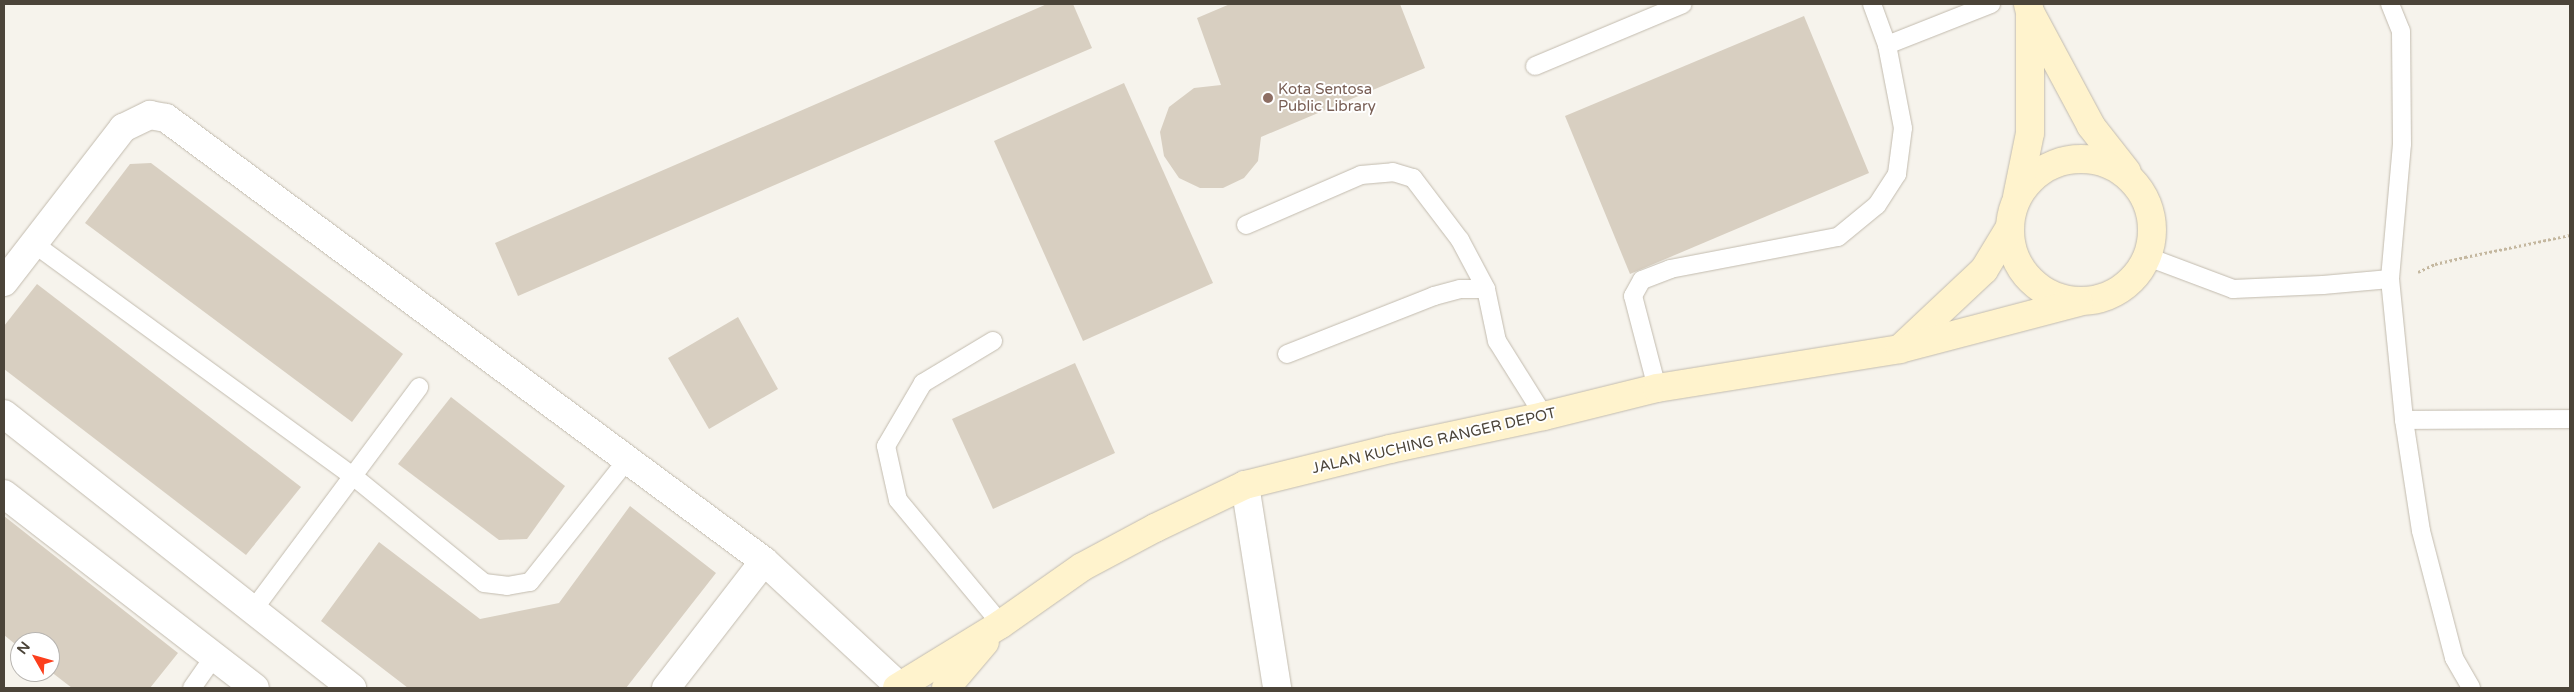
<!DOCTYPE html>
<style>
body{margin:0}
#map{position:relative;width:2574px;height:692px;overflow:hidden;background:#f6f3ec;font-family:"Varela Round",sans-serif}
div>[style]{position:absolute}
.building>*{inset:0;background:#d8cfc1}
.path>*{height:3px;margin-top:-1.5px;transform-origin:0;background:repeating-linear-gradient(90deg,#c4b79f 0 2.5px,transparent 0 5px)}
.roads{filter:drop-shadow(0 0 1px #c2bbae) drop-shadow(0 0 1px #c2bbae)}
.lane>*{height:18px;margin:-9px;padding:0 9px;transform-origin:9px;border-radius:9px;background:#fff}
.street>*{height:28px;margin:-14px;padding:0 14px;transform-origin:14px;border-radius:14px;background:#fff}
.secondary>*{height:28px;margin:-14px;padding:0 14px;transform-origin:14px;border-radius:14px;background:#fff3cd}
.secondary>.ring{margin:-14px;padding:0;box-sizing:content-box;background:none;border:28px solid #fff3cd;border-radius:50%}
.dots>*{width:14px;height:14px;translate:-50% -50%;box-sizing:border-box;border:2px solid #fff;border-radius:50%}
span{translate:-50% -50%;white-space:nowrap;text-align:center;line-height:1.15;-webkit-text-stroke:4px #fff;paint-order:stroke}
.education-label{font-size:15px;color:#785e54}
.left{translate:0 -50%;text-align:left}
.street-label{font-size:15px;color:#4b4439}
.frame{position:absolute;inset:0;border:5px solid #4b4439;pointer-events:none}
.north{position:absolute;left:10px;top:632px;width:50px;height:50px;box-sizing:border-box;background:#fff;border:1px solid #b7b4b0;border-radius:50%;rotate:308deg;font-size:14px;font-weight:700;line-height:20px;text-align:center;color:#4b4439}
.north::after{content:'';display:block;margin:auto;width:18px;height:22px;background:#fc3f1d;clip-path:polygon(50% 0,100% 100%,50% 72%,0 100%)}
</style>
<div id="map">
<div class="building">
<div style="clip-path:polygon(1047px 4px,1073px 4px,1092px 48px,518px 296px,495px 243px)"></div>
<div style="clip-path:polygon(1230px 4px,1400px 4px,1425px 68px,1261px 137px,1258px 161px,1244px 178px,1223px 188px,1200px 188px,1179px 178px,1164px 156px,1160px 132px,1169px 107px,1194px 88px,1221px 85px,1197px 18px)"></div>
<div style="clip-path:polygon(1804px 16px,1869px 173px,1630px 274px,1565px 116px)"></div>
<div style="clip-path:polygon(1124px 83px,1213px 283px,1083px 341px,994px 141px)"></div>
<div style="clip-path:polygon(151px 163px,403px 354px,352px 422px,85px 223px,130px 164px)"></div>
<div style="clip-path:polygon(37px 284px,301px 487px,246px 555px,4px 369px,4px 326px)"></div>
<div style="clip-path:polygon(738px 317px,778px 389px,709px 429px,668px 358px)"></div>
<div style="clip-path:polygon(1075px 363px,1115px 453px,993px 509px,952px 419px)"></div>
<div style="clip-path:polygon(451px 397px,565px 486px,527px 539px,499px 540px,398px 464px)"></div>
<div style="clip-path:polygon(630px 506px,716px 573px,626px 688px,408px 688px,321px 621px,379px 542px,480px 619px,559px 603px)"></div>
<div style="clip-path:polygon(4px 516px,178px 653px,150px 688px,72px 688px,50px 671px,50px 642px,20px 642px,20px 648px,4px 635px)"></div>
</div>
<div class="path">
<div style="left:2418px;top:272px;width:19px;rotate:-25deg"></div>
<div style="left:2435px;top:264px;width:31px;rotate:-13deg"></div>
<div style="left:2465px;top:257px;width:107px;rotate:-11.8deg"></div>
</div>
<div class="roads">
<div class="lane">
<div style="left:2390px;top:4px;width:29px;rotate:68deg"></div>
<div style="left:2401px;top:31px;width:113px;rotate:89.5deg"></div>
<div style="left:2402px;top:144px;width:136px;rotate:95.1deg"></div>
<div style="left:1887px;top:45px;width:112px;rotate:-21.5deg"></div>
<div style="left:1535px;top:66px;width:160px;rotate:-22.7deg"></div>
<div style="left:1246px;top:225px;width:125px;rotate:-23.5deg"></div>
<div style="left:1361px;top:175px;width:32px;rotate:-5deg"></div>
<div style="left:1393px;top:172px;width:21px;rotate:17deg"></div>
<div style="left:1413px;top:178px;width:78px;rotate:52.8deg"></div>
<div style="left:1460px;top:240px;width:55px;rotate:62deg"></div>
<div style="left:33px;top:243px;width:396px;rotate:36.1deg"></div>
<div style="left:353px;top:476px;width:169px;rotate:39.2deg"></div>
<div style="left:484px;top:583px;width:23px;rotate:7deg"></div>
<div style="left:507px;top:586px;width:23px;rotate:-10deg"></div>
<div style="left:530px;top:582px;width:156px;rotate:-51.5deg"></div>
<div style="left:2148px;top:257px;width:91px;rotate:20.6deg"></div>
<div style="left:2233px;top:289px;width:90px;rotate:-2.5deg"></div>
<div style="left:2323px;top:285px;width:67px;rotate:-5.1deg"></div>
<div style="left:2390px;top:279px;width:142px;rotate:84.3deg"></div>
<div style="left:2404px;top:420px;width:112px;rotate:81.3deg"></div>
<div style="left:2421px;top:531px;width:131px;rotate:75.4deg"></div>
<div style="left:2454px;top:658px;width:34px;rotate:60deg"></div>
<div style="left:993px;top:341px;width:82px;rotate:149deg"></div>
<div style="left:923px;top:383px;width:73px;rotate:120.4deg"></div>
<div style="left:886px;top:446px;width:55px;rotate:77.5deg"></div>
<div style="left:898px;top:500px;width:161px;rotate:50.3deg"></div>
<div style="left:1287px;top:354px;width:158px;rotate:-21.5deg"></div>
<div style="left:1434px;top:296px;width:27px;rotate:-15deg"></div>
<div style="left:1460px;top:289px;width:26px"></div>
<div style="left:1486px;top:289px;width:53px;rotate:78.1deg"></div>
<div style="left:1497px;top:341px;width:89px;rotate:57.9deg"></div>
<div style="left:1657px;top:388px;width:95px;rotate:-104.6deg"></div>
<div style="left:1633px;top:296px;width:18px;rotate:-61deg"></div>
<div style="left:1642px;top:280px;width:30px;rotate:-21deg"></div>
<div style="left:1670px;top:269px;width:171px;rotate:-10.8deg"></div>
<div style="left:1838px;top:237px;width:50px;rotate:-39.4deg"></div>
<div style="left:1877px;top:205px;width:37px;rotate:-57deg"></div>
<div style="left:1897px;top:174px;width:46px;rotate:-82.6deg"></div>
<div style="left:1903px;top:128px;width:85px;rotate:-100.9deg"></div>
<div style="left:1887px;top:45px;width:44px;rotate:-110.1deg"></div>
<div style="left:2404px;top:420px;width:166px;rotate:-0.3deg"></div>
<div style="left:253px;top:610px;width:278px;rotate:-53.3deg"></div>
<div style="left:192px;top:688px;width:38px;rotate:-55deg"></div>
</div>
<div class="street">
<div style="left:4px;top:282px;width:195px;rotate:-52.3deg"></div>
<div style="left:123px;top:128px;width:30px;rotate:-26deg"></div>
<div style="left:150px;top:115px;width:16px;rotate:11deg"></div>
<div style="left:166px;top:118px;width:744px;rotate:36.53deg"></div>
<div style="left:764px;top:561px;width:187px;rotate:42.8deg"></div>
<div style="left:4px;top:414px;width:443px;rotate:38.2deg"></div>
<div style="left:1245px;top:485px;width:206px;rotate:81deg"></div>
<div style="left:4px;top:494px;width:317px;rotate:37.7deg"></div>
<div style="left:666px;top:688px;width:160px;rotate:-52.3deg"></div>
</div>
<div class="secondary">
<div style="left:2028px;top:4px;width:8px;rotate:76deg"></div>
<div style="left:2030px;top:12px;width:129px;rotate:61.8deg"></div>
<div style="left:2091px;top:126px;width:58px;rotate:52deg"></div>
<div class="ring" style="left:2010px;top:159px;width:114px;height:114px"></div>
<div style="left:2017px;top:197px;width:65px;rotate:-78.5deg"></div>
<div style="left:2030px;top:133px;width:117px;rotate:-90deg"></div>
<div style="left:1903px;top:346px;width:111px;rotate:-43.2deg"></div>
<div style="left:1984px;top:270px;width:50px;rotate:-58.8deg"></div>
<div style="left:897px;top:688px;width:122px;rotate:-31.6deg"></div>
<div style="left:1001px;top:624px;width:99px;rotate:-35.1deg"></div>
<div style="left:1082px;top:567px;width:83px;rotate:-28.1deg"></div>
<div style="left:1155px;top:528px;width:100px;rotate:-25.5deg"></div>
<div style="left:1245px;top:485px;width:149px;rotate:-13.9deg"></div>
<div style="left:1390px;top:449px;width:157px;rotate:-12.1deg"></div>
<div style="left:1544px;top:416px;width:116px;rotate:-13.9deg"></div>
<div style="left:1657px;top:388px;width:246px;rotate:-9.1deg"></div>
<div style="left:1900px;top:349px;width:185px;rotate:-14.7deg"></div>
<div style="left:946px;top:688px;width:60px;rotate:-49.7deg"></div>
</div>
</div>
<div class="dots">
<div style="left:1268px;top:98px;background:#8d6e63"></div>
</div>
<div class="education-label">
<span class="left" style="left:1278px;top:98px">Kota Sentosa<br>Public Library</span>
</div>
<div class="street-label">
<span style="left:1434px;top:441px;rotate:-13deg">JALAN KUCHING RANGER DEPOT</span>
</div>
<div class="frame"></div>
<div class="north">N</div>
</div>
